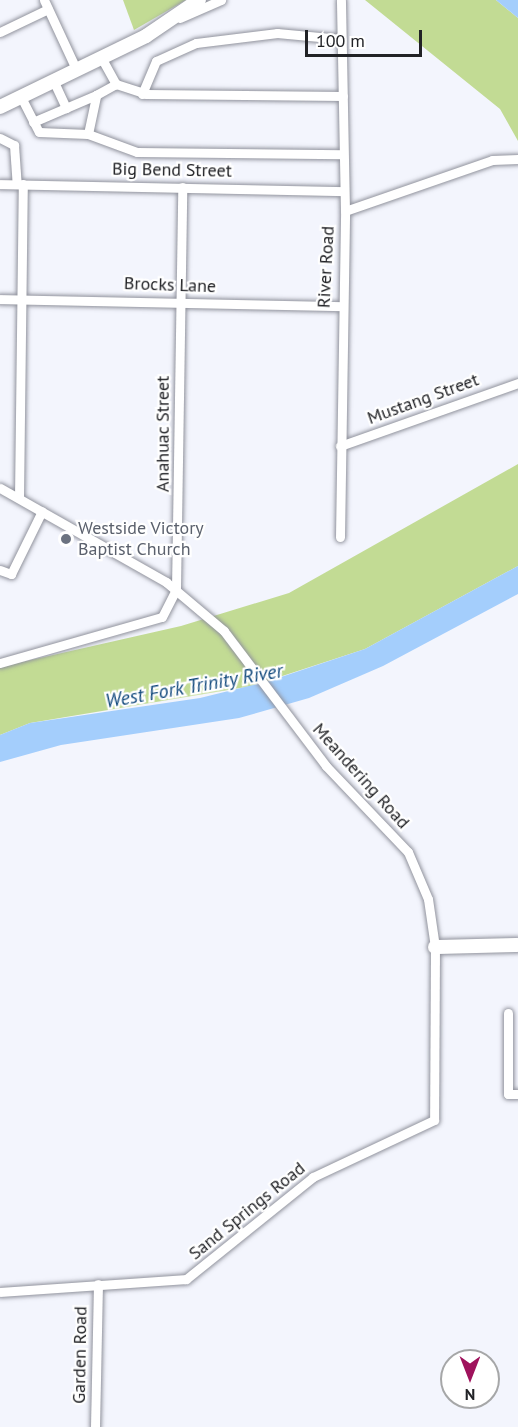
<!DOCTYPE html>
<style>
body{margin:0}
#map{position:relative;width:518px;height:1427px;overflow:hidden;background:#f3f5fd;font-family:"PT Sans",sans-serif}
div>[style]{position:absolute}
.green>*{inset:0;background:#c2db94}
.water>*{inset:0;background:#a4cefc}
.roads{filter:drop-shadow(0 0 2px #91939d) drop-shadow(0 0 2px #91939d)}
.street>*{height:9px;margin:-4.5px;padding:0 4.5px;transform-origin:4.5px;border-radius:4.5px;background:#fff}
.secondary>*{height:14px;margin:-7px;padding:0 7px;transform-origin:7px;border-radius:7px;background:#fff}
.dots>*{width:16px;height:16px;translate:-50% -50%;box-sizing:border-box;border:3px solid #fff;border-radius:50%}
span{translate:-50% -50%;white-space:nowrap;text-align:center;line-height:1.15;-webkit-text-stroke:4.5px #fff;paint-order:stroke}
.street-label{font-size:18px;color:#212226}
.worship-label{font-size:18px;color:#5b616d}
.left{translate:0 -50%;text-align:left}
.water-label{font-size:20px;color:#134a7d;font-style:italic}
.north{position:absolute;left:440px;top:1349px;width:60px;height:60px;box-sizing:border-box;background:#fff;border:2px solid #a6a7a8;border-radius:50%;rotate:180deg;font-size:16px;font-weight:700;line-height:24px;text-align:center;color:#212226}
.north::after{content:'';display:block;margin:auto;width:21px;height:27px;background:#9f125c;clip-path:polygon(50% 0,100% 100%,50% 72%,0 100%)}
.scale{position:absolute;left:305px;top:30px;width:117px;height:27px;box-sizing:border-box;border:3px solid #212226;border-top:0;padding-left:8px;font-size:18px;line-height:21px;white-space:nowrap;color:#212226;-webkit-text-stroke:4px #fff;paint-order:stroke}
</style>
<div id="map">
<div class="green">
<div style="clip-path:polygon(123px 0,186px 0,134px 30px)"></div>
<div style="clip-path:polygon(365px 0,496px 0,518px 18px,518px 141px,500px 109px)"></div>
<div style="clip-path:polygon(518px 464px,518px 566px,365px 649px,252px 686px,30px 723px,0 735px,0 667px,181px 626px,289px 593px)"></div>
</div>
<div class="water">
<div style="clip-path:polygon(496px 0,518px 0,518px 18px)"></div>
<div style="clip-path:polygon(518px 566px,518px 594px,383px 666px,309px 698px,239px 718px,61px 745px,0 762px,0 735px,30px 723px,200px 698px,269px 681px,365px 649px)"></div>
</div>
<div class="roads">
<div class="street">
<div style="left:44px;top:0;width:78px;rotate:65.1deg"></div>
<div style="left:180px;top:18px;width:45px;rotate:-23.7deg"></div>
<div style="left:0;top:32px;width:53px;rotate:-25.6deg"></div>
<div style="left:102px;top:59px;width:29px;rotate:61deg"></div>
<div style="left:116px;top:84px;width:32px;rotate:18deg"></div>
<div style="left:146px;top:94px;width:197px;rotate:0.6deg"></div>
<div style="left:54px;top:82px;width:29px;rotate:65deg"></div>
<div style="left:142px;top:94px;width:36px;rotate:-67deg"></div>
<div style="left:156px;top:61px;width:44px;rotate:-24.2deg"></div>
<div style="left:196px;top:43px;width:82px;rotate:-7deg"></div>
<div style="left:277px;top:33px;width:64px;rotate:5.4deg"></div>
<div style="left:21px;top:97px;width:39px;rotate:63deg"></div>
<div style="left:39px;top:132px;width:49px;rotate:2.3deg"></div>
<div style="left:88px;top:134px;width:52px;rotate:20.2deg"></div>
<div style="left:137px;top:152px;width:206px;rotate:0.6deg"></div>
<div style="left:33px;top:122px;width:69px;rotate:-23.2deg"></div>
<div style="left:88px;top:134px;width:40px;rotate:-78deg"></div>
<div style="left:96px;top:95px;width:23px;rotate:-29deg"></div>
<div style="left:0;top:138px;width:16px;rotate:27deg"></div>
<div style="left:14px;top:145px;width:39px;rotate:86deg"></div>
<div style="left:0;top:184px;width:343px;rotate:1.2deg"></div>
<div style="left:345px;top:211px;width:156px;rotate:-19.1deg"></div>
<div style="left:492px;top:160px;width:26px;rotate:-2deg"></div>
<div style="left:0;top:299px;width:340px;rotate:1.2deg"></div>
<div style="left:340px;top:446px;width:189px;rotate:-19.5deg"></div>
<div style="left:0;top:488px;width:191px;rotate:29.5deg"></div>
<div style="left:166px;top:582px;width:76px;rotate:40.2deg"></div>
<div style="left:224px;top:631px;width:169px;rotate:52.9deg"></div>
<div style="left:326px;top:766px;width:119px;rotate:46.4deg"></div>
<div style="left:408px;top:852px;width:51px;rotate:66.9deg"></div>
<div style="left:428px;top:899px;width:49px;rotate:81.7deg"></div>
<div style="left:435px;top:947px;width:173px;rotate:90.3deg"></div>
<div style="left:434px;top:1120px;width:134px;rotate:154.8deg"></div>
<div style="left:313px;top:1177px;width:163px;rotate:141.2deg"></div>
<div style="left:186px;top:1279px;width:186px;rotate:176deg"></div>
<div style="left:19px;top:498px;width:314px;rotate:-89.3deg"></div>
<div style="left:340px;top:537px;width:326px;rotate:-89.1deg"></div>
<div style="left:345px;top:211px;width:211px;rotate:-91.1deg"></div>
<div style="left:0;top:570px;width:12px;rotate:20deg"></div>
<div style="left:11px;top:574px;width:70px;rotate:-63.8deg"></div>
<div style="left:0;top:663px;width:168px;rotate:-15.9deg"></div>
<div style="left:162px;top:617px;width:31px;rotate:-63deg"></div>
<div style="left:176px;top:589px;width:402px;rotate:-89.1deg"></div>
<div style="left:508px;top:1013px;width:81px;rotate:90deg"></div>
<div style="left:508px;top:1094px;width:10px"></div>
<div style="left:95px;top:1427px;width:143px;rotate:-88.8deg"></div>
</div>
<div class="secondary">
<div style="left:0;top:107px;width:162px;rotate:-25.9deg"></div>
<div style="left:146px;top:36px;width:64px;rotate:-34.2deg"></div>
<div style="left:435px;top:947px;width:83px;rotate:-1.4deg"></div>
</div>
</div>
<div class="dots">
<div style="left:66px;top:539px;background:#6b7280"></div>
</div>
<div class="street-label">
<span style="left:172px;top:170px;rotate:1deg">Big Bend Street</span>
<span style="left:326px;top:267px;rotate:-87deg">River Road</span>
<span style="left:170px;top:285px;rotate:2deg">Brocks Lane</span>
<span style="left:423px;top:399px;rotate:-20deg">Mustang Street</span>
<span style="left:163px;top:434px;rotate:-90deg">Anahuac Street</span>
<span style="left:361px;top:776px;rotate:48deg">Meandering Road</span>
<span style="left:247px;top:1211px;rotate:-39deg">Sand Springs Road</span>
<span style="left:80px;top:1355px;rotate:-89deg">Garden Road</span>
</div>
<div class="worship-label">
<span class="left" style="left:78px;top:539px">Westside Victory<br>Baptist Church</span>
</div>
<div class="water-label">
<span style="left:194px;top:686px;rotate:-10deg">West Fork Trinity River</span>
</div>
<div class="north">N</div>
<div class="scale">100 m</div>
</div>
